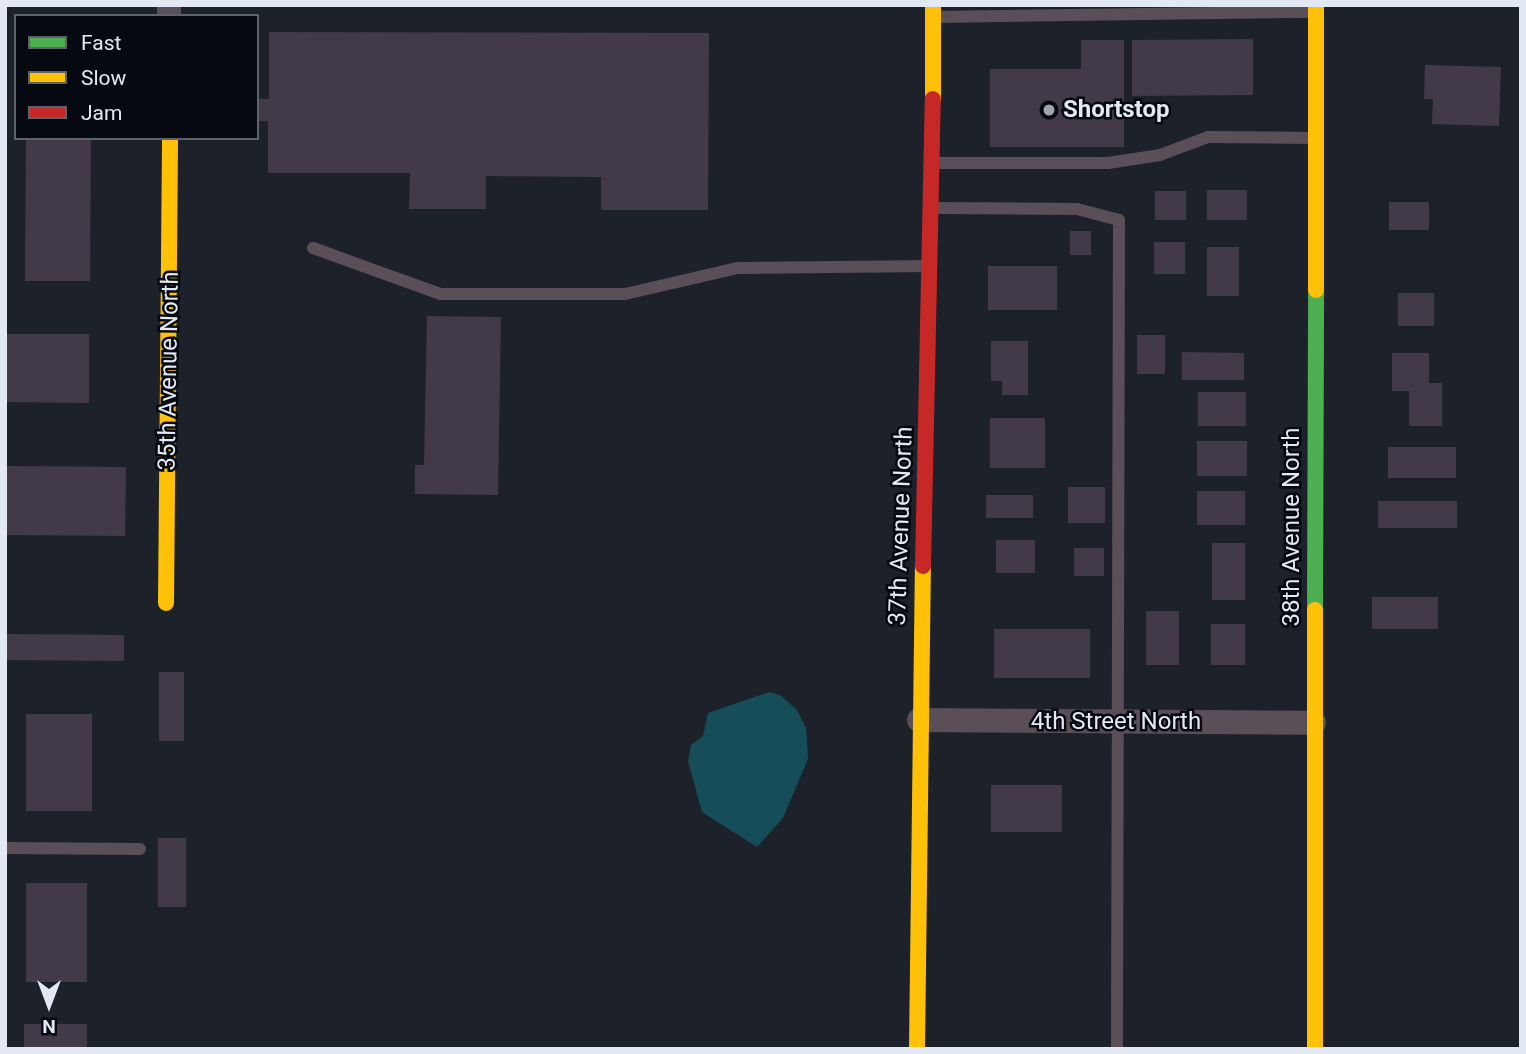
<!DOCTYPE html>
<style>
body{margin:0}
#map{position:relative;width:1526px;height:1054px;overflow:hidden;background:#1d212a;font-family:Roboto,sans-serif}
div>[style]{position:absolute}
.water>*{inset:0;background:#154e58}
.building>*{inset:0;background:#423a48}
.lane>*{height:12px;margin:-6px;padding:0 6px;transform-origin:6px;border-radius:6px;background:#5a4e57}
.street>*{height:24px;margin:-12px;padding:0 12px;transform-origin:12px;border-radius:12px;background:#5a4e57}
.fast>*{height:16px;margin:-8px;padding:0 8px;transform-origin:8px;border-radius:8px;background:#4caf50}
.slow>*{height:16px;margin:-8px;padding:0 8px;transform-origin:8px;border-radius:8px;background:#ffc107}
.jam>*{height:16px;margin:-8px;padding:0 8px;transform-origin:8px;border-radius:8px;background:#c62828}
.dots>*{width:19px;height:19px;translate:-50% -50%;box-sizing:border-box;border:4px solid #060910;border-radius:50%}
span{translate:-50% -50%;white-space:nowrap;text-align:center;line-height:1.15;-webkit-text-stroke:5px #060910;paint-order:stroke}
.poi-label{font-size:24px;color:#e3e9f4;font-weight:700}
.left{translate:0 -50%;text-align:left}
.street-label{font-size:24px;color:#e3e9f4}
.frame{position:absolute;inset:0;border:7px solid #e3e9f4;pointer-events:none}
.legend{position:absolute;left:14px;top:14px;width:245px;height:126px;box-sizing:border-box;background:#060910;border:2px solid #5e636b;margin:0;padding:9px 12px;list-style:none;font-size:21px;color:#e3e9f4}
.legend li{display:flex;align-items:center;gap:14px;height:35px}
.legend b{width:35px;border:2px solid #5e636b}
.north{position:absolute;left:14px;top:970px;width:70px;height:70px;-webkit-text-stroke:5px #060910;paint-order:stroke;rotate:180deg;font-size:19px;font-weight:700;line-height:28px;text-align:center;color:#e3e9f4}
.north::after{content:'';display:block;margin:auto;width:24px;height:32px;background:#e3e9f4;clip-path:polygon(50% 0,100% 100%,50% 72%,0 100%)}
</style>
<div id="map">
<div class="water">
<div style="clip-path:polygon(769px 692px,780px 695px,797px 710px,806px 728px,808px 759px,783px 818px,757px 847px,702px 812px,688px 761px,691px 745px,703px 736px,708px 713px)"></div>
</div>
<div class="building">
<div style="clip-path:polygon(269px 32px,709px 33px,708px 210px,601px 210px,601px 177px,486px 176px,486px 209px,409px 209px,410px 173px,268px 173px,268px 121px,257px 121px,257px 99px,269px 99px)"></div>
<div style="clip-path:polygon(1253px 39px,1253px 95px,1132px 96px,1132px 40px)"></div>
<div style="clip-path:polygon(1081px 40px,1124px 40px,1124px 147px,990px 147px,990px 69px,1081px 69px)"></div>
<div style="clip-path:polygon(1425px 65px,1501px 67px,1499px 126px,1432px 124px,1433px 99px,1424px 99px)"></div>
<div style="clip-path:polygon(26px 138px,91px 138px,90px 281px,25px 281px)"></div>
<div style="clip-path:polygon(1207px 190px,1247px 190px,1247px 220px,1207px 220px)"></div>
<div style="clip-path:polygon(1155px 191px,1186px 191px,1186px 220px,1155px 220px)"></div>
<div style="clip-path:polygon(1389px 202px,1429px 202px,1429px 230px,1389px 230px)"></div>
<div style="clip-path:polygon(1070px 231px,1091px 231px,1091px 255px,1070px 255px)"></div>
<div style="clip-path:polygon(1154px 242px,1185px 242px,1185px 274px,1154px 274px)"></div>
<div style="clip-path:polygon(1207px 247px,1239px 247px,1239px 296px,1207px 296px)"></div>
<div style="clip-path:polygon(988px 266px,1057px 266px,1057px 310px,988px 310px)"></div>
<div style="clip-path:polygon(1398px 293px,1434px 293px,1434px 326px,1398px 326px)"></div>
<div style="clip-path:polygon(427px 316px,501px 317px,498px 495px,415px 494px,415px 465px,424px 465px)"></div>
<div style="clip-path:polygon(5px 334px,89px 334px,89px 403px,5px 402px)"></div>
<div style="clip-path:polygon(1137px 335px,1165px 335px,1165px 374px,1137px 374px)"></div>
<div style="clip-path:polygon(991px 341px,1028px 341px,1028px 395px,1002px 395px,1002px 381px,991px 381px)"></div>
<div style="clip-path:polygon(1182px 352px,1244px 353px,1244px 380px,1182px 380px)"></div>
<div style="clip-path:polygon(1392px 353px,1429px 353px,1429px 383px,1442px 383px,1442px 426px,1409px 426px,1409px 391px,1392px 391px)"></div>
<div style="clip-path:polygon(1198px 392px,1246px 392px,1246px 426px,1198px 426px)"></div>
<div style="clip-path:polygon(990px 418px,1045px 418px,1045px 468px,990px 468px)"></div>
<div style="clip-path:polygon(1197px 441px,1247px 441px,1247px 476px,1197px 476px)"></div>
<div style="clip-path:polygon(1388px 447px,1456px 447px,1456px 478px,1388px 478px)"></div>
<div style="clip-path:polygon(5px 466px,126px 467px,125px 536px,5px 535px)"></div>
<div style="clip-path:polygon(1068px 487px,1105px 487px,1105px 523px,1068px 523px)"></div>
<div style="clip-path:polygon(1197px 491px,1245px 491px,1245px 525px,1197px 525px)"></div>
<div style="clip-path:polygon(986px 495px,1033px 495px,1033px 518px,986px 518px)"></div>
<div style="clip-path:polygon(1378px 501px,1457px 501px,1457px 528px,1378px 528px)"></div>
<div style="clip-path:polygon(996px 540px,1035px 540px,1035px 573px,996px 573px)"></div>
<div style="clip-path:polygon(1212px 543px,1245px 543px,1245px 600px,1212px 600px)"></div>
<div style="clip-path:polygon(1074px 548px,1104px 548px,1104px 576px,1074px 576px)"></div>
<div style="clip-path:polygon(1372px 597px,1438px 597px,1438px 629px,1372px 629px)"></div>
<div style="clip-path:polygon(1146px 611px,1179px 611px,1179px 665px,1146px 665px)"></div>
<div style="clip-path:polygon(1211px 624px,1245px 624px,1245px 665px,1211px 665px)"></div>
<div style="clip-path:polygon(994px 629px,1090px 629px,1090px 678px,994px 678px)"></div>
<div style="clip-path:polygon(5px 634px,124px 635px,124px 661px,5px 660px)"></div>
<div style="clip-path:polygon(159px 672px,184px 672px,184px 741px,159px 741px)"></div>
<div style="clip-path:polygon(26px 714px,92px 714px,92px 811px,26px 811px)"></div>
<div style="clip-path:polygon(991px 785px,1062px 785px,1062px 832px,991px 832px)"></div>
<div style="clip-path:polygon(158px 838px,186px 838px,186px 907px,158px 907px)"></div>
<div style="clip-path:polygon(26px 883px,87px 883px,87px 982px,26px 982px)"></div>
<div style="clip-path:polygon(24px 1024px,87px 1024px,87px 1049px,24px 1049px)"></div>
</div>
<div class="lane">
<div style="left:935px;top:17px;width:381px;rotate:-0.8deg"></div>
<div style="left:935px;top:163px;width:173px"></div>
<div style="left:1108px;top:163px;width:53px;rotate:-8.7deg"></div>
<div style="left:1160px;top:155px;width:51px;rotate:-20.6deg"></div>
<div style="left:1208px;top:137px;width:107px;rotate:0.5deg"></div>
<div style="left:934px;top:208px;width:143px;rotate:0.4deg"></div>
<div style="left:1077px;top:209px;width:43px;rotate:14.7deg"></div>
<div style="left:1119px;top:220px;width:829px;rotate:90.14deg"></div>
<div style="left:313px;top:248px;width:135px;rotate:19.9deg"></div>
<div style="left:440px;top:294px;width:185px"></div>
<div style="left:625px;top:294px;width:116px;rotate:-13deg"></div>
<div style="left:738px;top:268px;width:193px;rotate:-0.6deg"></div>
<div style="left:5px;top:848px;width:135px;rotate:0.4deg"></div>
</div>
<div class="street">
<div style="left:169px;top:5px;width:11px;rotate:90deg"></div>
<div style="left:919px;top:720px;width:395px;rotate:0.4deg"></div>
</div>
<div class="fast">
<div style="left:1315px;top:610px;width:320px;rotate:-89.8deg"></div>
</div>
<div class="slow">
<div style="left:933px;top:5px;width:94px;rotate:90deg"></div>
<div style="left:1316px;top:290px;width:285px;rotate:-90deg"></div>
<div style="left:166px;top:603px;width:465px;rotate:-89.5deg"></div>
<div style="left:917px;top:1049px;width:483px;rotate:-89.3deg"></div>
<div style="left:1315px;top:1049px;width:439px;rotate:-90deg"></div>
</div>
<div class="jam">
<div style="left:923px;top:566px;width:467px;rotate:-88.8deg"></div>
</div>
<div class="dots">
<div style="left:1049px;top:110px;background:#9ea3ad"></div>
</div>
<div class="poi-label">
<span class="left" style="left:1063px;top:110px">Shortstop</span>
</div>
<div class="street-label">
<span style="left:169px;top:371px;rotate:-89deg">35th Avenue North</span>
<span style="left:901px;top:526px;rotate:-88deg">37th Avenue North</span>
<span style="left:1292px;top:527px;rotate:-90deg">38th Avenue North</span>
<span style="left:1116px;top:722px">4th Street North</span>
</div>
<div class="frame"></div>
<ul class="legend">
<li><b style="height:9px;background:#4caf50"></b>Fast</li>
<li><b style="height:9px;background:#ffc107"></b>Slow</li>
<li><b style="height:9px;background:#c62828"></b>Jam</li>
</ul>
<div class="north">N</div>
</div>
